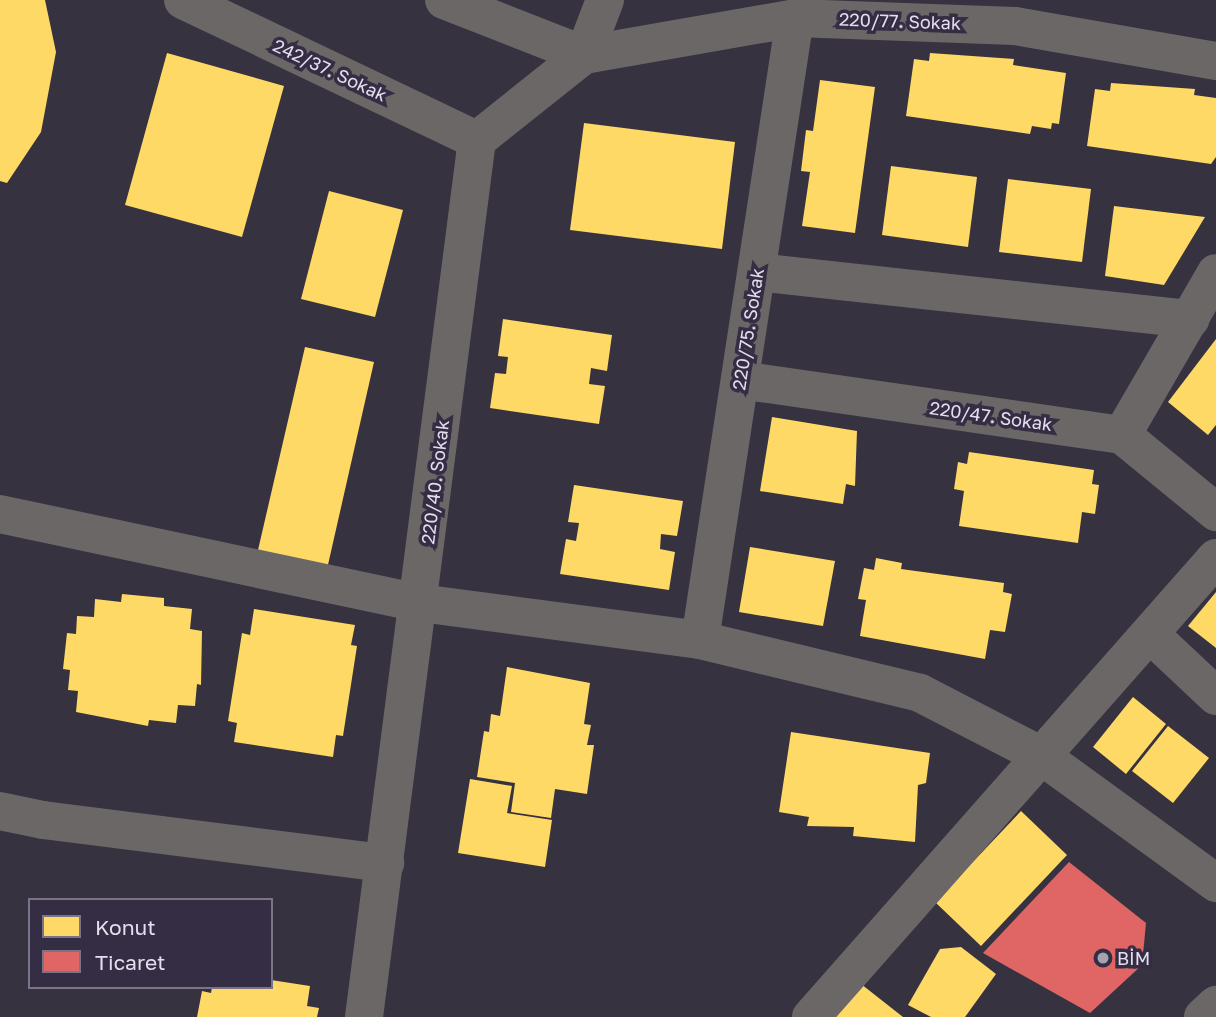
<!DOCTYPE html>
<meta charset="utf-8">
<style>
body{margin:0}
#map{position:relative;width:1216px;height:1017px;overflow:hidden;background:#36323f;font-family:"Golos Text",sans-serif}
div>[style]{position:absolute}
.homes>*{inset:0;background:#ffd966}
.shops>*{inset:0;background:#e06666}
.minor>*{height:38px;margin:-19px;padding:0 19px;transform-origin:19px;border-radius:19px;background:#6c6767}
.dots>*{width:19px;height:19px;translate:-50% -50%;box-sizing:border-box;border:4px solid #342d44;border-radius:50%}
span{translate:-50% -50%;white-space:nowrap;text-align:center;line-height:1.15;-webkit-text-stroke:7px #342d44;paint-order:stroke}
.street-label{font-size:18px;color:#e3dfee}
.poi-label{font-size:18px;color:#e3dfee}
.left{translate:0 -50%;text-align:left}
.legend{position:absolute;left:28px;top:898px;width:245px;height:91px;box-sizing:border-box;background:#342d44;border:2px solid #7a7488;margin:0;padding:9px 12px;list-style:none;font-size:21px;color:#e3dfee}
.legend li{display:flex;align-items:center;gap:14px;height:35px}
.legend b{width:35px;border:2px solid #7a7488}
</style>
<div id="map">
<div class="homes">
<div style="clip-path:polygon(0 0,45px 0,56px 52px,41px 132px,7px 183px,0 181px)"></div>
<div style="clip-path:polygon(167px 53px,284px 86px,242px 237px,125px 205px)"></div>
<div style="clip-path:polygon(930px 53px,1014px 59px,1013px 65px,1066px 73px,1059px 124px,1052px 123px,1051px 129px,1032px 126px,1030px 134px,906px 116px,914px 59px,929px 61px)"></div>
<div style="clip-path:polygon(820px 80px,875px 87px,855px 233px,802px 226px,810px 172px,801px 171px,806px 130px,813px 131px)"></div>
<div style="clip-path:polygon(1111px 83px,1195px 89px,1194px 95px,1216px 98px,1216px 157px,1211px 164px,1087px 146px,1095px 89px,1110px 91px)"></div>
<div style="clip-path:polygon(584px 123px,735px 142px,722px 249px,570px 230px)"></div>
<div style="clip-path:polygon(891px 166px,977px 177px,968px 247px,882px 235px)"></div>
<div style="clip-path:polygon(1008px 179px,1091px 189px,1082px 262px,999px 252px)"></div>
<div style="clip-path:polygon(329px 191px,403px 210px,375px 317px,301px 299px)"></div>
<div style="clip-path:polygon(1114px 206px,1205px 217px,1164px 285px,1105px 276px)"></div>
<div style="clip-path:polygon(503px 319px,612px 335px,607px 371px,591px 368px,589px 384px,605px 386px,599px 424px,490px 408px,495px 373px,506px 374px,508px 357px,498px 356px)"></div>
<div style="clip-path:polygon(1216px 339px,1216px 425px,1208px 435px,1168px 402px)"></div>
<div style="clip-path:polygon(305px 347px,374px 362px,325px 578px,255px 563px)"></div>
<div style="clip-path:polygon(772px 417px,857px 431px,855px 486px,846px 484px,843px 504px,760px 491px)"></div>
<div style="clip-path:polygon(969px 452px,1094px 470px,1092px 484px,1099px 485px,1095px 514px,1082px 512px,1078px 543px,959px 526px,964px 491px,954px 489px,958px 462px,967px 464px)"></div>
<div style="clip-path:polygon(574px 485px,683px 501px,677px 536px,661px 534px,660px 549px,675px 552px,669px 590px,560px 574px,566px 539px,576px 541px,579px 523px,568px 522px)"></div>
<div style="clip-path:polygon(750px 547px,835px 561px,823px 626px,739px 612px)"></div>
<div style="clip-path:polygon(876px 558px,902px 563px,901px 569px,1004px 583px,1003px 592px,1012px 594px,1005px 632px,990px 630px,985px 659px,860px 636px,866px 600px,858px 599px,864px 568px,874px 570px)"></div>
<div style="clip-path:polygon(1216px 592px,1216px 648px,1188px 626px)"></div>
<div style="clip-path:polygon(122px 594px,164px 598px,164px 606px,192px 609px,190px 629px,202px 631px,201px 685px,197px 684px,195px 706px,178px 705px,176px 723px,149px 720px,148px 726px,76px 712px,78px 691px,68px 690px,70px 670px,63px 669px,67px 633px,76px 634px,77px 616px,94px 617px,95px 599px,121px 602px)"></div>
<div style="clip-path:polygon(254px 609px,355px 625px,351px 645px,357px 646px,343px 736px,336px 735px,333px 757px,234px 742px,237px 723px,228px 721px,242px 633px,250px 635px)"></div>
<div style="clip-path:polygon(507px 667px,590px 683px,584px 724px,591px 725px,587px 745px,594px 745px,587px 794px,555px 789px,551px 818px,511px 812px,515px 783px,477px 777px,484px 731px,489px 732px,491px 714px,500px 716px)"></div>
<div style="clip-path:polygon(1133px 697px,1166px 724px,1126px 774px,1093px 747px)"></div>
<div style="clip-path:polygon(1168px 726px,1209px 758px,1173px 803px,1132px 771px)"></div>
<div style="clip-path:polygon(791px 732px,930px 753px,926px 783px,918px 785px,915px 842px,853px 836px,854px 827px,807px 826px,809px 817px,779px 812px)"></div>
<div style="clip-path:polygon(470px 779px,512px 786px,507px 813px,552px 820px,545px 867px,458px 853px)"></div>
<div style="clip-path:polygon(1021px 811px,1067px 855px,981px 946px,935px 902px)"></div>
<div style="clip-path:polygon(961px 947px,996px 974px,965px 1017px,931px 1017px,908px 1005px,940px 949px)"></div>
<div style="clip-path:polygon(271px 980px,310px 986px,307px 1006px,319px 1008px,317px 1017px,197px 1017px,202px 991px,211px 993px,212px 987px,271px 987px)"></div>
<div style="clip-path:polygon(861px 984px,903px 1017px,835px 1017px)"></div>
</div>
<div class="shops">
<div style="clip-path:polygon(1069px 862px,1146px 923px,1142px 965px,1090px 1013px,983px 953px)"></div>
</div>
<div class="minor">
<div style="left:183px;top:0;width:326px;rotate:25.5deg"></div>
<div style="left:444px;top:0;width:150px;rotate:21.4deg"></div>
<div style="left:584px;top:55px;width:214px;rotate:-9.9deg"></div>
<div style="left:795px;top:18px;width:220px;rotate:2.1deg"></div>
<div style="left:1015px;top:26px;width:204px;rotate:9.9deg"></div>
<div style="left:757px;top:272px;width:436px;rotate:6.2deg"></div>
<div style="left:740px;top:380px;width:386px;rotate:8.2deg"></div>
<div style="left:1122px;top:435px;width:122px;rotate:39.3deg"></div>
<div style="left:1122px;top:435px;width:187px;rotate:-59.9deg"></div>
<div style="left:0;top:514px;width:429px;rotate:12deg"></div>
<div style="left:420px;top:603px;width:282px;rotate:7.5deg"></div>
<div style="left:700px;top:640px;width:226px;rotate:13.5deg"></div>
<div style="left:920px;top:693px;width:135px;rotate:27.3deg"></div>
<div style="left:1040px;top:755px;width:218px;rotate:36deg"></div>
<div style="left:1151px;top:635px;width:89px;rotate:43.2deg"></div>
<div style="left:700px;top:640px;width:629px;rotate:-81.32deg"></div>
<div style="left:0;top:811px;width:44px;rotate:11.8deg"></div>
<div style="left:43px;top:820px;width:345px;rotate:7.2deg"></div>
<div style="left:364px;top:1017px;width:884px;rotate:-82.66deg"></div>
<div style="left:477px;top:140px;width:137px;rotate:-38.5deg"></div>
<div style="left:584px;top:55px;width:59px;rotate:-69.1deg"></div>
<div style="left:811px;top:1017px;width:612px;rotate:-48.58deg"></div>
<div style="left:1203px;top:1017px;width:18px;rotate:-43deg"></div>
</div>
<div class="dots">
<div style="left:1103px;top:958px;background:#a6a2b1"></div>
</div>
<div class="street-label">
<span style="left:900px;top:21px;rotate:2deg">220/77. Sokak</span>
<span style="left:330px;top:70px;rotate:25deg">242/37. Sokak</span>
<span style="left:748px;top:329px;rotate:-81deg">220/75. Sokak</span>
<span style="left:991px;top:416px;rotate:8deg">220/47. Sokak</span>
<span style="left:435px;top:482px;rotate:-83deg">220/40. Sokak</span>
</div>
<div class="poi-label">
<span class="left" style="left:1117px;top:958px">BİM</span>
</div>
<ul class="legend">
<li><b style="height:19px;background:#ffd966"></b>Konut</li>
<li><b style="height:19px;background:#e06666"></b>Ticaret</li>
</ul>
</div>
